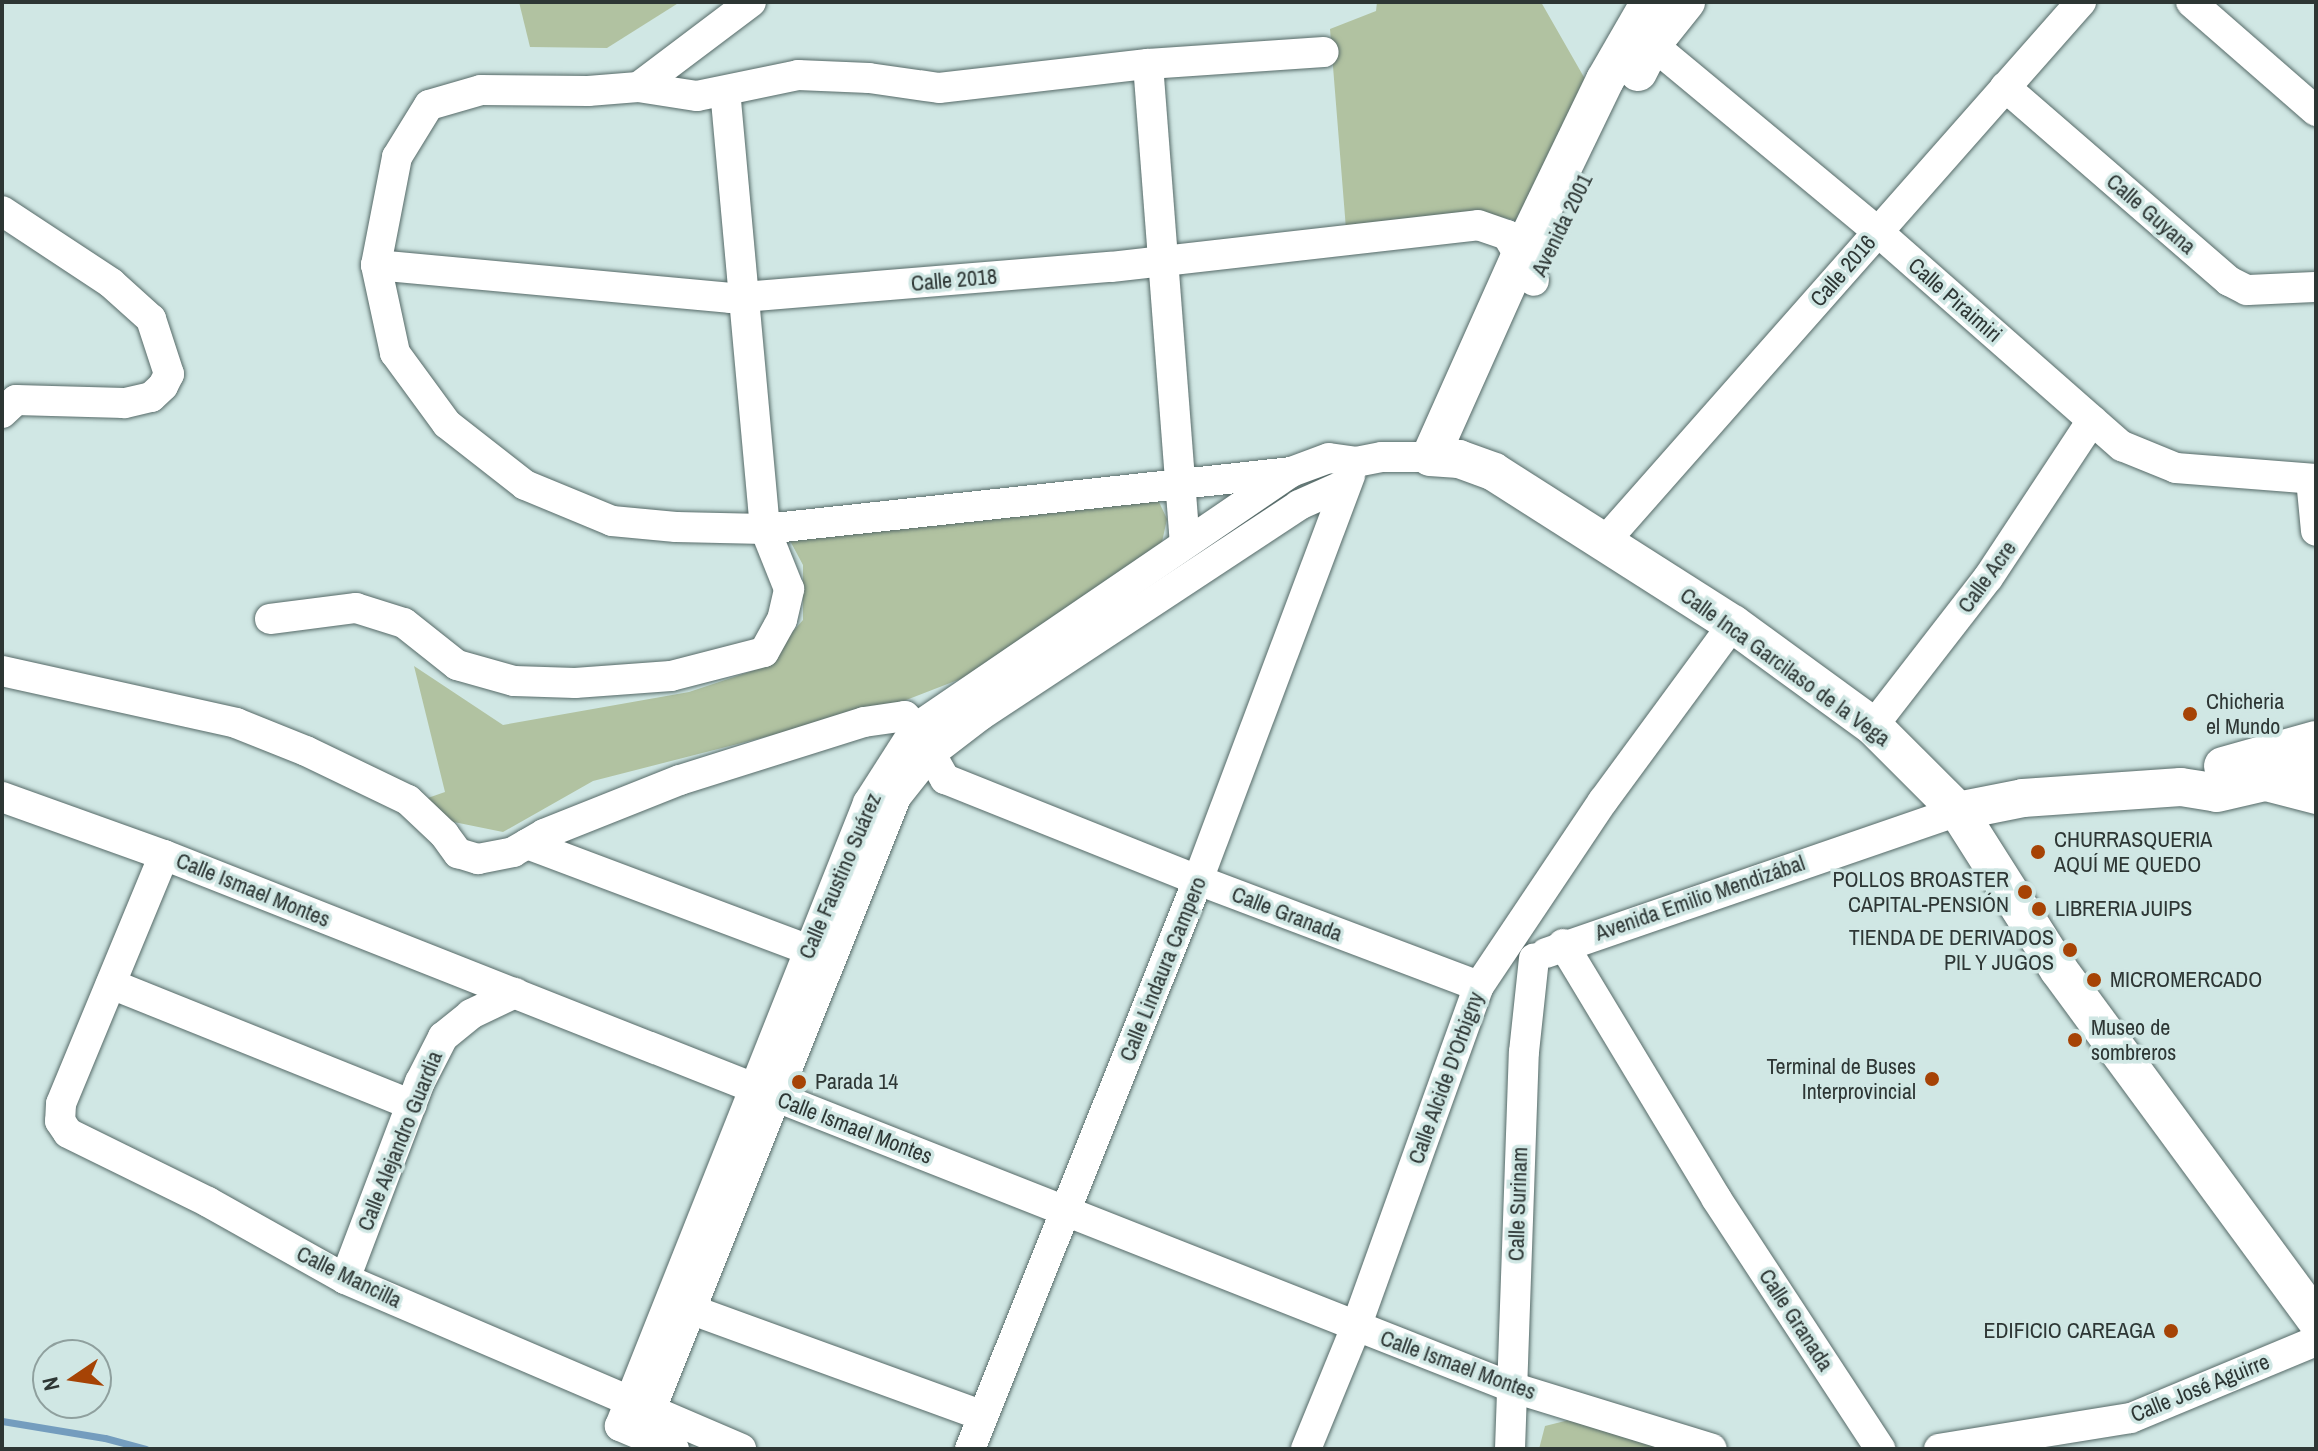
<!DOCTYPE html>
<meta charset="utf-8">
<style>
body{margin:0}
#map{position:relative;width:2318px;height:1451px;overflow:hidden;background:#d0e7e4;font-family:"Archivo Narrow",sans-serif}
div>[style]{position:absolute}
.green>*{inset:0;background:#b1c2a1}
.stream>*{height:7px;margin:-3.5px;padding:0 3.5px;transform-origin:3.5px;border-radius:3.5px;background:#749dbe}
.roads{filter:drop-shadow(0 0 2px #566a68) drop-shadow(0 0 2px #566a68)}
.minor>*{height:30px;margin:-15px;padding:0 15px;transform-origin:15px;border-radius:15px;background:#fff}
.major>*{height:38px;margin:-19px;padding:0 19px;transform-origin:19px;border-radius:19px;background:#fff}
.dots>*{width:22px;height:22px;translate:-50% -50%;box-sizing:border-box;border:4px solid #d0e7e4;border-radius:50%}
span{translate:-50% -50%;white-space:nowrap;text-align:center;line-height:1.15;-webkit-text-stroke:7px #d0e7e4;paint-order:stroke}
.street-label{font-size:22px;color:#2d3634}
.poi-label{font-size:22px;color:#2d3634}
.left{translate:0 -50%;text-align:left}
.right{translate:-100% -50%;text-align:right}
.frame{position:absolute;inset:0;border:4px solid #2d3634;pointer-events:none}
.north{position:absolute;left:32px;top:1339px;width:80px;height:80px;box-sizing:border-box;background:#d0e7e4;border:2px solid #8fa09e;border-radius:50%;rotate:257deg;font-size:22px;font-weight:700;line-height:32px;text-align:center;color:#2d3634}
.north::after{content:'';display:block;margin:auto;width:28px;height:36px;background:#a64305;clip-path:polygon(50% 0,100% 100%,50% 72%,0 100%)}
</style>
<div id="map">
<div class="green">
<div style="clip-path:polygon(519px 2px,680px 2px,607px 48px,530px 47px)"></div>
<div style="clip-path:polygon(1377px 2px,1541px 2px,1589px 86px,1522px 222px,1485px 213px,1346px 229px,1330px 29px,1376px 11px)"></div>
<div style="clip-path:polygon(1142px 496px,1159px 502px,1167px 519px,1162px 542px,963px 678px,901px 702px,593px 781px,503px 832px,439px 819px,422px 800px,445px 792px,414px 666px,503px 725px,689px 692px,761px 668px,803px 620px,803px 565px,788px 537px)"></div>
<div style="clip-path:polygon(1569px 1420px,1694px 1449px,1539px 1449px,1545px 1426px)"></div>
</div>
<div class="stream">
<div style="left:2px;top:1421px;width:104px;rotate:9.4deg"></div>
<div style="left:105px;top:1438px;width:42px;rotate:15deg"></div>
</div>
<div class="roads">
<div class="minor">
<div style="left:751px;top:2px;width:141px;rotate:143deg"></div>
<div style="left:638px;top:87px;width:50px;rotate:175.4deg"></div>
<div style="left:588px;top:91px;width:107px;rotate:-179.5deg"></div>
<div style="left:481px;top:90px;width:54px;rotate:163.9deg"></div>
<div style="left:429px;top:105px;width:61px;rotate:121.6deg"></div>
<div style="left:397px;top:157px;width:110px;rotate:101deg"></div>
<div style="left:376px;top:265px;width:90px;rotate:77.8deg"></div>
<div style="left:395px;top:353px;width:88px;rotate:53.8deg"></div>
<div style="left:447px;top:424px;width:99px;rotate:38deg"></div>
<div style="left:525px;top:485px;width:94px;rotate:22.5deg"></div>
<div style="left:612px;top:521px;width:64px;rotate:5.4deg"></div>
<div style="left:676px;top:527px;width:89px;rotate:1.3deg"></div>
<div style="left:765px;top:529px;width:529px;rotate:-6.18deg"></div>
<div style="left:2191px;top:2px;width:166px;rotate:41.1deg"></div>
<div style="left:1636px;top:31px;width:315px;rotate:39.7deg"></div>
<div style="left:1878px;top:232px;width:325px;rotate:41.3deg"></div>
<div style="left:2122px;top:446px;width:58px;rotate:22.2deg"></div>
<div style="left:2176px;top:468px;width:140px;rotate:4.5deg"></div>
<div style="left:1148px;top:64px;width:479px;rotate:85.6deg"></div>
<div style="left:638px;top:87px;width:60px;rotate:8.7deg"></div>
<div style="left:697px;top:96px;width:103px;rotate:-11.7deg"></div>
<div style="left:798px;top:75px;width:71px;rotate:2.4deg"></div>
<div style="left:869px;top:78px;width:71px;rotate:8.1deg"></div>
<div style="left:939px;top:88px;width:210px;rotate:-6.6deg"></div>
<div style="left:1148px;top:64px;width:176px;rotate:-3.9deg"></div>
<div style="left:2005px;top:87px;width:296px;rotate:40.9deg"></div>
<div style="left:2229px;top:281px;width:20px;rotate:27deg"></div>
<div style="left:2247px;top:290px;width:69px;rotate:-2.5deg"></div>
<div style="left:2px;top:211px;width:131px;rotate:33.4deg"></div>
<div style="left:111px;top:283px;width:54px;rotate:42deg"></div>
<div style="left:151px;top:319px;width:58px;rotate:71.9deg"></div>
<div style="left:169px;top:374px;width:13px;rotate:117deg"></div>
<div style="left:163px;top:386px;width:16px;rotate:137deg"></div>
<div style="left:151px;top:397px;width:28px;rotate:167deg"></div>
<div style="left:124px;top:403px;width:108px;rotate:-178.4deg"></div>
<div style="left:16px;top:400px;width:19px;rotate:137deg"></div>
<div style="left:376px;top:265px;width:357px;rotate:5.3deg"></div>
<div style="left:731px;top:298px;width:381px;rotate:-4.7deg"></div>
<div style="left:1111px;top:267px;width:369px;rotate:-6.5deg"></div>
<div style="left:1478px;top:225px;width:31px;rotate:19deg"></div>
<div style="left:1507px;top:235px;width:53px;rotate:59.6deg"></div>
<div style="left:2311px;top:479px;width:52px;rotate:84.5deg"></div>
<div style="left:1606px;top:540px;width:718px;rotate:-48.56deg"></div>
<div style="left:270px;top:619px;width:87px;rotate:-7.3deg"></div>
<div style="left:356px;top:608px;width:50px;rotate:17.4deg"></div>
<div style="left:404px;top:623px;width:68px;rotate:38.4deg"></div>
<div style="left:457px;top:665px;width:59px;rotate:15.7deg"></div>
<div style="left:514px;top:681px;width:61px;rotate:1.9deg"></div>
<div style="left:575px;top:683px;width:96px;rotate:-4.2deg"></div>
<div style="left:671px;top:676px;width:96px;rotate:-14.5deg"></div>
<div style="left:764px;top:652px;width:37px;rotate:-61deg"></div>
<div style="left:782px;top:620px;width:32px;rotate:-77deg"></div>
<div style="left:789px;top:589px;width:65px;rotate:-111.8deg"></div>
<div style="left:765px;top:529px;width:439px;rotate:-95.2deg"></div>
<div style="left:2px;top:671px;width:240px;rotate:12.5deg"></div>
<div style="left:236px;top:723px;width:75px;rotate:21.8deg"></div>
<div style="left:306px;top:751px;width:113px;rotate:25.7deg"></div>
<div style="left:408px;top:800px;width:50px;rotate:43.4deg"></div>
<div style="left:444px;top:834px;width:24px;rotate:54deg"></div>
<div style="left:458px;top:853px;width:21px;rotate:17deg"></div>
<div style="left:478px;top:859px;width:36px;rotate:-11deg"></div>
<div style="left:513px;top:852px;width:36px;rotate:-30deg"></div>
<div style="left:544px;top:834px;width:146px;rotate:-21.7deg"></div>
<div style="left:680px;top:780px;width:193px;rotate:-17.5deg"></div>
<div style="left:864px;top:722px;width:41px;rotate:-8.3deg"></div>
<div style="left:905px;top:716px;width:16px;rotate:47deg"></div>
<div style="left:916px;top:728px;width:59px;rotate:60.4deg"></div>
<div style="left:945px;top:779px;width:272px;rotate:21.8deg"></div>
<div style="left:1198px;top:880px;width:300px;rotate:20.7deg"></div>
<div style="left:1873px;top:726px;width:187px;rotate:-52.2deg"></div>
<div style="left:1988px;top:578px;width:189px;rotate:-56.6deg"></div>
<div style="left:2258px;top:784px;width:60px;rotate:14.5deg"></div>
<div style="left:2px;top:797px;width:172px;rotate:19.7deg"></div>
<div style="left:164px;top:855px;width:1448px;rotate:21.55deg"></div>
<div style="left:1511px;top:1387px;width:210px;rotate:17.1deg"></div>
<div style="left:527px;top:844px;width:322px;rotate:20.6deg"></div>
<div style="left:164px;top:855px;width:269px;rotate:112.5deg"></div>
<div style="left:61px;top:1104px;width:17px;rotate:93deg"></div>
<div style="left:60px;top:1121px;width:14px;rotate:56deg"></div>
<div style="left:68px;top:1133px;width:156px;rotate:26.2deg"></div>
<div style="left:208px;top:1202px;width:157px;rotate:29.3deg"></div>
<div style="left:345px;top:1279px;width:431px;rotate:23.2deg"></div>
<div style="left:1563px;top:944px;width:297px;rotate:58.9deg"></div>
<div style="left:1716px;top:1198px;width:300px;rotate:56.8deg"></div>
<div style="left:1546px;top:953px;width:436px;rotate:-19deg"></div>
<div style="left:111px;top:984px;width:324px;rotate:21.9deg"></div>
<div style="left:345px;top:1279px;width:211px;rotate:-69.2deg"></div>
<div style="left:420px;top:1082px;width:51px;rotate:-62.9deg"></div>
<div style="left:443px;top:1037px;width:36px;rotate:-39deg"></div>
<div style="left:471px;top:1014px;width:49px;rotate:-25.5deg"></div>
<div style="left:673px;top:1303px;width:330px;rotate:20deg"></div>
<div style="left:651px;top:1409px;width:659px;rotate:-68.18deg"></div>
<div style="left:896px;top:797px;width:55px;rotate:-51.7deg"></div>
<div style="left:930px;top:754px;width:64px;rotate:-37.4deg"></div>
<div style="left:981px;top:715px;width:381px;rotate:-33.4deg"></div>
<div style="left:1299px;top:505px;width:49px;rotate:-24deg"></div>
<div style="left:674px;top:1449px;width:59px;rotate:-156.9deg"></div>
<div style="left:620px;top:1426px;width:671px;rotate:-68.29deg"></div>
<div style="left:868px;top:803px;width:89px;rotate:-57.4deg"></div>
<div style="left:916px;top:728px;width:454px;rotate:-34.3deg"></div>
<div style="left:1291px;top:472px;width:40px;rotate:-20.2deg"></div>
<div style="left:1329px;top:458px;width:27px;rotate:8deg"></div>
<div style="left:1356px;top:462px;width:26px;rotate:-11deg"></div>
<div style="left:1382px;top:457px;width:48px"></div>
<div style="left:970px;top:1449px;width:613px;rotate:-68.16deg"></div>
<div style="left:1198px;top:880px;width:433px;rotate:-69.4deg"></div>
<div style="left:1306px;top:1449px;width:132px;rotate:-67.7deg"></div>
<div style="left:1356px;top:1327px;width:363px;rotate:-70.2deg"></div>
<div style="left:1479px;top:986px;width:223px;rotate:-56.2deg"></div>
<div style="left:1603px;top:801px;width:220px;rotate:-53.7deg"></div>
<div style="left:1510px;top:1449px;width:397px;rotate:-88deg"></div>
<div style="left:1524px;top:1052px;width:94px;rotate:-83.9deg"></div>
<div style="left:1939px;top:1449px;width:194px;rotate:-9.2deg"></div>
<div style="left:2131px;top:1418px;width:200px;rotate:-22.6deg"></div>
</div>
<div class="major">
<div style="left:1650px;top:2px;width:90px;rotate:120deg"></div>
<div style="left:1605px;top:80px;width:193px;rotate:115.8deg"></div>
<div style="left:1521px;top:254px;width:222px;rotate:114.1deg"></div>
<div style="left:1430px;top:457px;width:29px;rotate:4deg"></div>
<div style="left:1459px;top:459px;width:37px;rotate:20deg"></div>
<div style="left:1494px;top:472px;width:283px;rotate:32.5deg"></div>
<div style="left:1733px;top:624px;width:173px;rotate:36.1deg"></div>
<div style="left:1873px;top:726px;width:120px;rotate:45deg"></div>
<div style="left:1958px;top:811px;width:188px;rotate:57.6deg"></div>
<div style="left:2059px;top:970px;width:434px;rotate:53.7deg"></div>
<div style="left:1638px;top:72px;width:33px;rotate:-63deg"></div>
<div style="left:1653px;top:43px;width:53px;rotate:-51.2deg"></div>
<div style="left:2223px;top:766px;width:97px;rotate:-15.6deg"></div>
<div style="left:1958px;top:811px;width:66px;rotate:-11.3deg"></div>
<div style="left:2023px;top:798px;width:158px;rotate:-4deg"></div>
<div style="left:2181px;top:787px;width:36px;rotate:9deg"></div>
<div style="left:2217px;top:793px;width:102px;rotate:-13.1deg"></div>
</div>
</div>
<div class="dots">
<div style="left:2190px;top:714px;background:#a64305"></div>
<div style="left:2038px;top:852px;background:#a64305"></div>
<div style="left:2025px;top:892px;background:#a64305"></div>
<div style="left:2039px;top:909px;background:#a64305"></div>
<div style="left:2070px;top:950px;background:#a64305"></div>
<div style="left:2094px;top:980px;background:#a64305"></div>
<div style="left:2075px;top:1040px;background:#a64305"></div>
<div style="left:1932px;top:1079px;background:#a64305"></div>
<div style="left:799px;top:1082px;background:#a64305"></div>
<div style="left:2171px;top:1331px;background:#a64305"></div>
</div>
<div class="street-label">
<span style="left:2151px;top:214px;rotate:41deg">Calle Guyana</span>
<span style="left:1562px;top:225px;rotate:-64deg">Avenida 2001</span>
<span style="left:1843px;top:271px;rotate:-49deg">Calle 2016</span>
<span style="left:954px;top:280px;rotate:-5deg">Calle 2018</span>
<span style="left:1955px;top:300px;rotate:41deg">Calle Piraimiri</span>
<span style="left:1987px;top:577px;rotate:-54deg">Calle Acre</span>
<span style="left:1785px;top:667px;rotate:36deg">Calle Inca Garcilaso de la Vega</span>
<span style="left:840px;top:876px;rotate:-67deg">Calle Faustino Suárez</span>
<span style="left:253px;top:890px;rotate:22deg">Calle Ismael Montes</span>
<span style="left:1700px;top:898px;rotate:-19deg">Avenida Emilio Mendizábal</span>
<span style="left:1287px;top:914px;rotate:21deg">Calle Granada</span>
<span style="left:1163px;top:969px;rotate:-68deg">Calle Lindaura Campero</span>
<span style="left:1446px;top:1078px;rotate:-70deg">Calle Alcide D'Orbigny</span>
<span style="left:855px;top:1128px;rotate:21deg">Calle Ismael Montes</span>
<span style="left:400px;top:1141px;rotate:-68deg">Calle Alejandro Guardia</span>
<span style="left:1518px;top:1204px;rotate:-88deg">Calle Surinam</span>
<span style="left:349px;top:1277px;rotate:26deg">Calle Mancilla</span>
<span style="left:1796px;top:1320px;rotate:57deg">Calle Granada</span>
<span style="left:1458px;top:1365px;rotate:20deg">Calle Ismael Montes</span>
<span style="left:2200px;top:1388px;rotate:-22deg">Calle José Aguirre</span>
</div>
<div class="poi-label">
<span class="left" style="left:2206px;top:714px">Chicheria<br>el Mundo</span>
<span class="left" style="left:2054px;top:852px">CHURRASQUERIA<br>AQUÍ ME QUEDO</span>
<span class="right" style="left:2009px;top:892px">POLLOS BROASTER<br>CAPITAL-PENSIÓN</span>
<span class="left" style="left:2055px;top:909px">LIBRERIA JUIPS</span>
<span class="right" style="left:2054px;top:950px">TIENDA DE DERIVADOS<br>PIL Y JUGOS</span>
<span class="left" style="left:2110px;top:980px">MICROMERCADO</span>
<span class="left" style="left:2091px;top:1040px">Museo de<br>sombreros</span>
<span class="right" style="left:1916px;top:1079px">Terminal de Buses<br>Interprovincial</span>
<span class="left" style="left:815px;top:1082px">Parada 14</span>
<span class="right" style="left:2155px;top:1331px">EDIFICIO CAREAGA</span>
</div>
<div class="frame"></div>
<div class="north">N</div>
</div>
